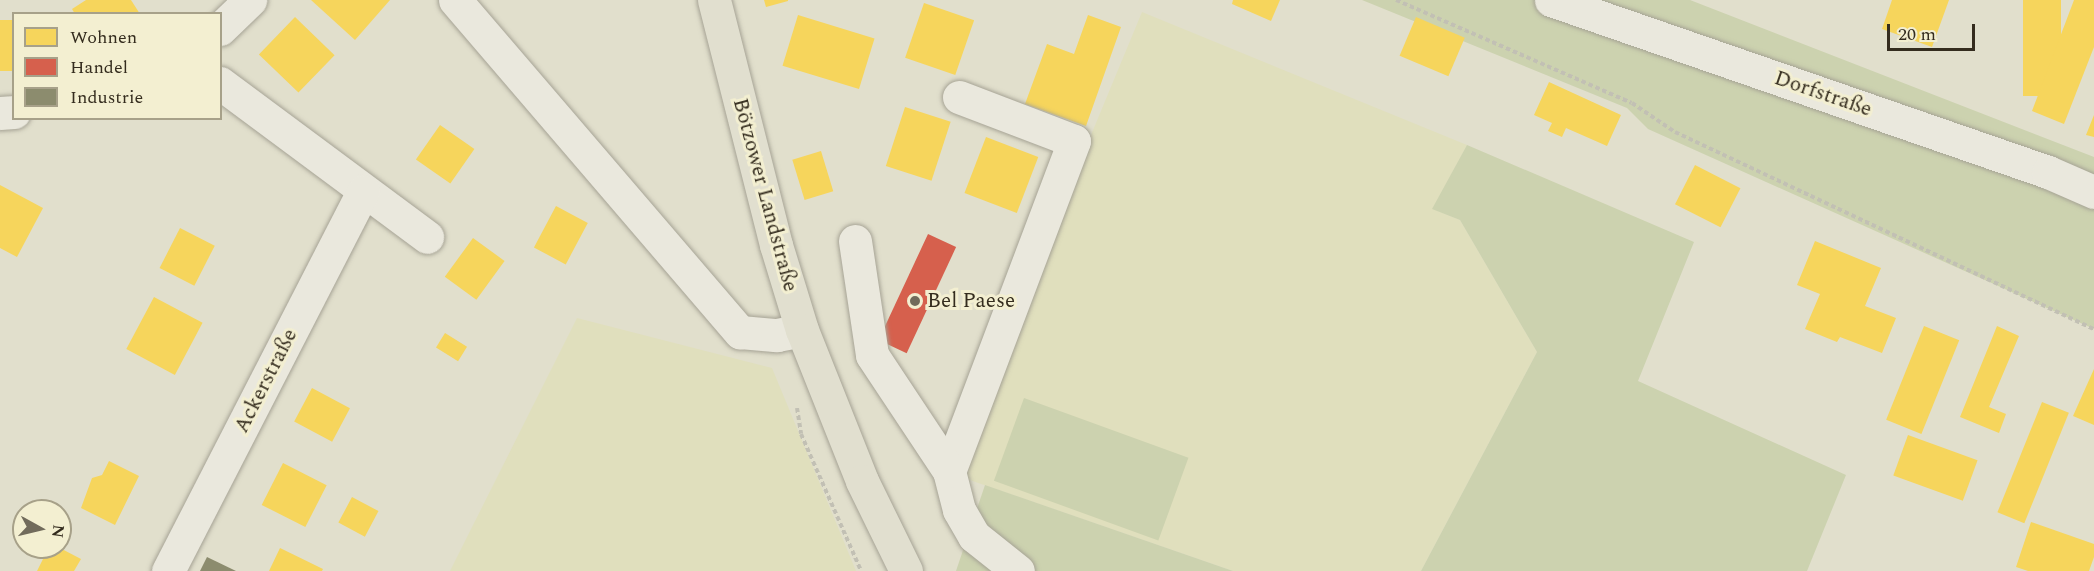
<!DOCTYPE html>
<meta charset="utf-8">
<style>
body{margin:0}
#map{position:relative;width:2094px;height:571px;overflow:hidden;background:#e1dfcc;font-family:Spectral,serif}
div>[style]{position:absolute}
.farmland>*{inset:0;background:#e0dfbd}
.green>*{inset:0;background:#ccd2af;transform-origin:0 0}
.homes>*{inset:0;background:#f6d55c;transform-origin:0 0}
.shops>*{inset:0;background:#d6604d;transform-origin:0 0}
.industry>*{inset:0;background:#8c8c6e}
.path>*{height:4px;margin-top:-2px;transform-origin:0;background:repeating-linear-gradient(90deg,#c2c0b4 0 4.5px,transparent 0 7.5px)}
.roads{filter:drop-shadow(0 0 2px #a6a395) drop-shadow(0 0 2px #a6a395)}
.minor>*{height:33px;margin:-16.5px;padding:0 16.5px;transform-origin:16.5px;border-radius:16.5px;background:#eae8dd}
.major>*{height:33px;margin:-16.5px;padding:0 16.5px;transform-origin:16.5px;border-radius:16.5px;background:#e1dfcf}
.dots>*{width:16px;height:16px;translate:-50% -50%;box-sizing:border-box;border:3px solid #f3efd1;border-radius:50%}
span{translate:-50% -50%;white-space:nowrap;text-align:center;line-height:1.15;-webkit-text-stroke:6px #f3efd1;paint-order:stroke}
.street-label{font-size:21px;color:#342c1e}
.poi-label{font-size:21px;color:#342c1e}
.left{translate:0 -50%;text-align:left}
.legend{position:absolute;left:12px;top:12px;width:210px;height:108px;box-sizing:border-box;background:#f3efd1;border:2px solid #a7a189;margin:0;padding:8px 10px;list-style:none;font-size:18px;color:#342c1e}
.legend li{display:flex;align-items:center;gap:12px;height:30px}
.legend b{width:30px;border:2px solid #a7a189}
.north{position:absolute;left:12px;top:499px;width:60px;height:60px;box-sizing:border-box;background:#f3efd1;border:2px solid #a7a189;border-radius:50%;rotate:98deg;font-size:16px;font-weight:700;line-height:24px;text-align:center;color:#342c1e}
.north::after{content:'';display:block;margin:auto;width:21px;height:27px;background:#716b5b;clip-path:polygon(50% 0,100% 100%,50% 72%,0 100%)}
.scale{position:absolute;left:1887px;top:24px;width:88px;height:27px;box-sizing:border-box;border:3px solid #342c1e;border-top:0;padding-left:8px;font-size:18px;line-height:21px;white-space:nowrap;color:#342c1e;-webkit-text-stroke:4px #f3efd1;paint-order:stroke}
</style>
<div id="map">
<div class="farmland">
<div style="clip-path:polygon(1142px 12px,1467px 145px,1433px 209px,1460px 220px,1537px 352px,1421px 571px,1233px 571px,964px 478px,1079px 164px)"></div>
<div style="clip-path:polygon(577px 318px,772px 368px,856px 571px,450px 571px)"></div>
</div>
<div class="green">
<div style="clip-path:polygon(1362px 0,1690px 0,2094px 157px,2094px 329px,1648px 129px,1627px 108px)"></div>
<div style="clip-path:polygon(1467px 145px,1694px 242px,1638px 381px,1846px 475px,1807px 571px,1421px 571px,1537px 352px,1460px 220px,1432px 209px)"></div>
<div style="left:1024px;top:398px;width:175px;height:88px;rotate:20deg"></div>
<div style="clip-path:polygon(985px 485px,1233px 571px,956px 571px)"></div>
</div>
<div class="homes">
<div style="clip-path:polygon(86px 0,131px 0,140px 14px,75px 14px,72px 9px)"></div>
<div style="clip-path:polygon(311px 0,390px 0,355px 40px)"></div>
<div style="clip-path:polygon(764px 0,788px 0,788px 1px,766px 7px)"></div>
<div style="clip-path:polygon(1233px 0,1280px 0,1271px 21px,1232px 4px)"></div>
<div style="clip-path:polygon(1892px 0,1949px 0,1932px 47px,1882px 29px)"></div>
<div style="left:2023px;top:0;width:38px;height:96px"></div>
<div style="clip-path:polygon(2074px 0,2094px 0,2094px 47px,2064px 124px,2032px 111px)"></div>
<div style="left:924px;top:3px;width:53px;height:58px;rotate:19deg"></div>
<div style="left:798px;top:15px;width:80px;height:53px;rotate:17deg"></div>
<div style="clip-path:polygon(1088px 15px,1121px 27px,1086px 126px,1025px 104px,1047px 44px,1074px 54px)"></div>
<div style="left:295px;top:17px;width:55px;height:52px;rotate:44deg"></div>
<div style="left:1416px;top:17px;width:53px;height:42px;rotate:23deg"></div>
<div style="left:14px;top:20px;width:51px;height:14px;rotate:90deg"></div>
<div style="clip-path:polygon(1549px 82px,1621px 115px,1607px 146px,1566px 128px,1562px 137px,1548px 131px,1552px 123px,1534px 115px)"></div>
<div style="left:905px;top:107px;width:48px;height:62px;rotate:18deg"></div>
<div style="clip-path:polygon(2094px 115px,2094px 137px,2086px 135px)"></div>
<div style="left:440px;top:125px;width:42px;height:42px;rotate:35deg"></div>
<div style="left:986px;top:137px;width:56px;height:60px;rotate:21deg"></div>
<div style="left:821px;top:151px;width:42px;height:30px;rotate:73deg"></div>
<div style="left:1695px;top:165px;width:51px;height:44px;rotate:27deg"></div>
<div style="clip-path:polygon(0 185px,43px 208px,17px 257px,0 248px)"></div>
<div style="left:556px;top:206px;width:36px;height:47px;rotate:28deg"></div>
<div style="left:180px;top:228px;width:39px;height:45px;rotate:27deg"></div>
<div style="left:473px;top:238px;width:39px;height:48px;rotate:36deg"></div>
<div style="clip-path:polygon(1815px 241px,1881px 268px,1865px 306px,1896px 318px,1882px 353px,1840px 337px,1837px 342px,1805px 329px,1820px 294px,1797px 285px)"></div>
<div style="left:154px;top:297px;width:55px;height:59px;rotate:28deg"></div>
<div style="left:1924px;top:326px;width:38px;height:101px;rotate:22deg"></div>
<div style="clip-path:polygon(1997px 326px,2019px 336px,1989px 407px,2006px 414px,1999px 433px,1960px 417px)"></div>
<div style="left:445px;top:333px;width:26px;height:17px;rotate:32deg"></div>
<div style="clip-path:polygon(2094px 369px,2094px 425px,2073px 416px)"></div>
<div style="left:312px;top:388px;width:43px;height:38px;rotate:28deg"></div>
<div style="left:2042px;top:402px;width:29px;height:119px;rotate:22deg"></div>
<div style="left:1908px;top:435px;width:74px;height:43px;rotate:20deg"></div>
<div style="clip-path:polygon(109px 461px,139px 476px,115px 525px,81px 508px,92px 478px,102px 475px)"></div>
<div style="left:283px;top:463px;width:49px;height:47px;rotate:27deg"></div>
<div style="left:352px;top:497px;width:30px;height:29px;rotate:28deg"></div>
<div style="clip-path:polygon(2031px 522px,2094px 544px,2094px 557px,2089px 571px,2028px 571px,2016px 567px)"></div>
<div style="clip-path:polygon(49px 547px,58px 547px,81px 559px,74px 571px,37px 571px)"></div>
<div style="clip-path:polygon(280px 548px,323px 569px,322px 571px,269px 571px)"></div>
</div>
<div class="shops">
<div style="left:928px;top:234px;width:31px;height:117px;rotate:25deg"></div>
</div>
<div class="industry">
<div style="clip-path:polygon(207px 557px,236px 571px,200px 571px)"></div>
</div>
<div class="path">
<div style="left:1396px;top:0;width:257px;rotate:23.6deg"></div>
<div style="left:1632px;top:103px;width:52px;rotate:34deg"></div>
<div style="left:1675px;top:132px;width:463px;rotate:25.2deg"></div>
<div style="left:797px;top:408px;width:26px;rotate:81deg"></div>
<div style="left:801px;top:434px;width:150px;rotate:66.3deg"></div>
</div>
<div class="roads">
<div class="minor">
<div style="left:455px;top:0;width:438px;rotate:49.4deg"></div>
<div style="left:740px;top:332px;width:37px;rotate:5deg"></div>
<div style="left:777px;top:335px;width:25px;rotate:-11deg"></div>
<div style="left:1551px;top:0;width:526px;rotate:19.09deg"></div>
<div style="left:2048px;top:172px;width:50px;rotate:23.5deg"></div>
<div style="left:220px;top:29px;width:42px;rotate:-44deg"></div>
<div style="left:220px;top:83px;width:258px;rotate:36.6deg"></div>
<div style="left:959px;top:97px;width:123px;rotate:20.9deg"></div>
<div style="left:1074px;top:141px;width:353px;rotate:110.7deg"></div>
<div style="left:949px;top:471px;width:40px;rotate:75.6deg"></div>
<div style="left:959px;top:510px;width:30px;rotate:60deg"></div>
<div style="left:974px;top:536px;width:56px;rotate:38.5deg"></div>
<div style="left:0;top:113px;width:14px;rotate:-4deg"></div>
<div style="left:855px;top:241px;width:115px;rotate:81.5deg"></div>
<div style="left:872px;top:355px;width:139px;rotate:56.4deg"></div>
<div style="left:168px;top:571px;width:427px;rotate:-62.8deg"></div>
</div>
<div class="major">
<div style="left:714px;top:0;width:253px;rotate:75.8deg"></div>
<div style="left:776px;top:245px;width:89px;rotate:73deg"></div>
<div style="left:802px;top:330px;width:162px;rotate:68.3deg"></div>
<div style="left:862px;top:481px;width:100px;rotate:63.9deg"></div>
</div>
</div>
<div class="dots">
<div style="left:915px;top:301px;background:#716b5b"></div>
</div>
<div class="street-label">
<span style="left:1823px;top:94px;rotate:19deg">Dorfstraße</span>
<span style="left:765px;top:195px;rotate:75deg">Bötzower Landstraße</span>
<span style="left:266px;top:381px;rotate:-63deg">Ackerstraße</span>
</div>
<div class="poi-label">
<span class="left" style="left:927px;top:301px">Bel Paese</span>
</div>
<ul class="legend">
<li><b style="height:16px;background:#f6d55c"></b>Wohnen</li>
<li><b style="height:16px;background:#d6604d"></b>Handel</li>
<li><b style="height:16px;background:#8c8c6e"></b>Industrie</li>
</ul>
<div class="north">N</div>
<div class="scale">20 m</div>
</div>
